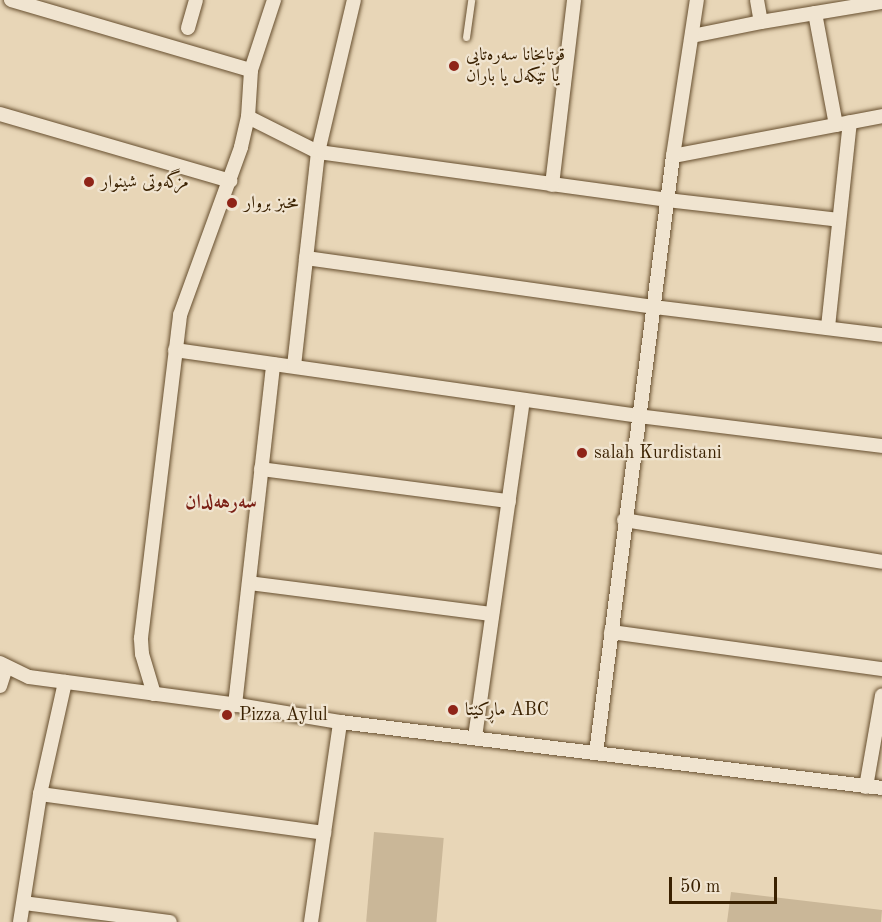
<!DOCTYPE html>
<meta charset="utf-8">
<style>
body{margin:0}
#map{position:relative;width:882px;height:922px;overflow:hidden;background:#e8d6b7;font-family:"Old Standard TT",Amiri,serif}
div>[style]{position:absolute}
.green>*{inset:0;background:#cab798;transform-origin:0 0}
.roads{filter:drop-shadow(0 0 2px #664e2e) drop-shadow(0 0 2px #664e2e)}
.lane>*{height:7px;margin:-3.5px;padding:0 3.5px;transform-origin:3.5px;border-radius:3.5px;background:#f0e4d0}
.street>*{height:14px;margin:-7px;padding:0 7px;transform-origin:7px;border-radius:7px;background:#f0e4d0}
.dots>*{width:16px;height:16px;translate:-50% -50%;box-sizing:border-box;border:3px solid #f0e4d0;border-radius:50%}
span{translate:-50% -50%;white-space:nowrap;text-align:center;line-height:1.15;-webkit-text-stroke:4.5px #f0e4d0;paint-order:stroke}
.poi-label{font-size:18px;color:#3a2101}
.left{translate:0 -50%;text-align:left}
.neighbourhood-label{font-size:20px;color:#7a1f14;font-weight:700}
.scale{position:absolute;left:669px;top:877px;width:108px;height:27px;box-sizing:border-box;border:3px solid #3a2101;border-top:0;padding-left:8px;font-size:18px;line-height:21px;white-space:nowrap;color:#3a2101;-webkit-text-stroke:4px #f0e4d0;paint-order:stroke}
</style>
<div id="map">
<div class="green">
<div style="left:374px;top:832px;width:70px;height:90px;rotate:5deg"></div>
<div style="clip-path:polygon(731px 892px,882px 910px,881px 922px,727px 922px)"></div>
</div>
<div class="roads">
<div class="lane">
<div style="left:466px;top:37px;width:37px;rotate:-82deg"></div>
</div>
<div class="street">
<div style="left:11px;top:0;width:250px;rotate:16.3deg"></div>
<div style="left:757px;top:0;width:22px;rotate:80deg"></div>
<div style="left:815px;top:13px;width:114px;rotate:79.4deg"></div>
<div style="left:188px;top:28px;width:29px;rotate:-74deg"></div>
<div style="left:692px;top:36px;width:70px;rotate:-11.5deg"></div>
<div style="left:761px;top:22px;width:123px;rotate:-9.4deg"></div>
<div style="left:0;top:114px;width:240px;rotate:16.2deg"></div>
<div style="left:248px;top:117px;width:78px;rotate:26.6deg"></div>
<div style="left:318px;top:152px;width:352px;rotate:7.8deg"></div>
<div style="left:667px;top:200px;width:173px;rotate:6.6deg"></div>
<div style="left:673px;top:156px;width:213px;rotate:-10.8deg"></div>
<div style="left:552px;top:185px;width:186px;rotate:-83.2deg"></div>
<div style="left:306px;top:258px;width:351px;rotate:8deg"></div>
<div style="left:654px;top:307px;width:230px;rotate:7deg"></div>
<div style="left:828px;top:327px;width:206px;rotate:-83.9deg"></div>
<div style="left:175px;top:350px;width:468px;rotate:8.1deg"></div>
<div style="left:638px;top:416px;width:246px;rotate:7deg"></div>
<div style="left:294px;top:366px;width:215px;rotate:-83.6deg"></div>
<div style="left:318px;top:152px;width:156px;rotate:-76.7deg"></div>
<div style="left:261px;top:469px;width:250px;rotate:7.4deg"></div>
<div style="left:624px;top:520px;width:261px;rotate:9.2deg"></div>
<div style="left:249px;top:583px;width:245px;rotate:7.3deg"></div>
<div style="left:611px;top:632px;width:274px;rotate:7.8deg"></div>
<div style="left:0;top:663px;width:32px;rotate:26deg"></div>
<div style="left:29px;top:677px;width:211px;rotate:7.6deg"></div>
<div style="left:238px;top:705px;width:103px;rotate:9.5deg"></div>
<div style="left:340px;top:722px;width:546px;rotate:6.94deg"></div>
<div style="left:0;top:686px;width:19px;rotate:-72deg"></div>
<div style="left:154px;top:694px;width:42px;rotate:-106.7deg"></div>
<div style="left:142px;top:654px;width:16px;rotate:-94deg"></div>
<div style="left:141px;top:638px;width:325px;rotate:-83.1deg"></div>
<div style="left:180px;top:315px;width:179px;rotate:-70deg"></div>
<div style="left:241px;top:147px;width:31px;rotate:-77deg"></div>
<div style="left:248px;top:117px;width:47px;rotate:-86.3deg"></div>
<div style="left:251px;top:70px;width:74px;rotate:-71.8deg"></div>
<div style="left:235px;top:705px;width:343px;rotate:-83.6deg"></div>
<div style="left:475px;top:737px;width:340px;rotate:-81.9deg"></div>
<div style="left:596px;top:753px;width:602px;rotate:-82.65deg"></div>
<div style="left:673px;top:156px;width:158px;rotate:-81.3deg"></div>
<div style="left:866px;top:787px;width:93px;rotate:-80.1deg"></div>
<div style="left:40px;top:794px;width:287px;rotate:7.8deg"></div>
<div style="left:24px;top:903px;width:147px;rotate:7.4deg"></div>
<div style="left:20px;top:922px;width:130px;rotate:-81.1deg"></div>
<div style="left:40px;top:794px;width:115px;rotate:-77.4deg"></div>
<div style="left:311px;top:922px;width:202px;rotate:-81.7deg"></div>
</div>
</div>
<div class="dots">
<div style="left:454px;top:66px;background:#8f2418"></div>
<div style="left:89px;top:182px;background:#8f2418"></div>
<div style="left:232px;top:203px;background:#8f2418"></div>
<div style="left:582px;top:453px;background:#8f2418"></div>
<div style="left:453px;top:710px;background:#8f2418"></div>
<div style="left:227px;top:715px;background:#8f2418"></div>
</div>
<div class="poi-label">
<span class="left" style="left:466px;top:66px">قوتابخانا سەرەتایی<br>یا تێکەل یا باران</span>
<span class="left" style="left:101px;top:182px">مزگەوتی شينوار</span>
<span class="left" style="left:244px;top:203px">مخبز بروار</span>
<span class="left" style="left:594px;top:453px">salah Kurdistani</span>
<span class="left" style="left:465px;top:710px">ماڕکێتا ABC</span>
<span class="left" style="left:239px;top:715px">Pizza Aylul</span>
</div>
<div class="neighbourhood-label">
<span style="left:221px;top:503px">سەرهەلدان</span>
</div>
<div class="scale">50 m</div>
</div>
